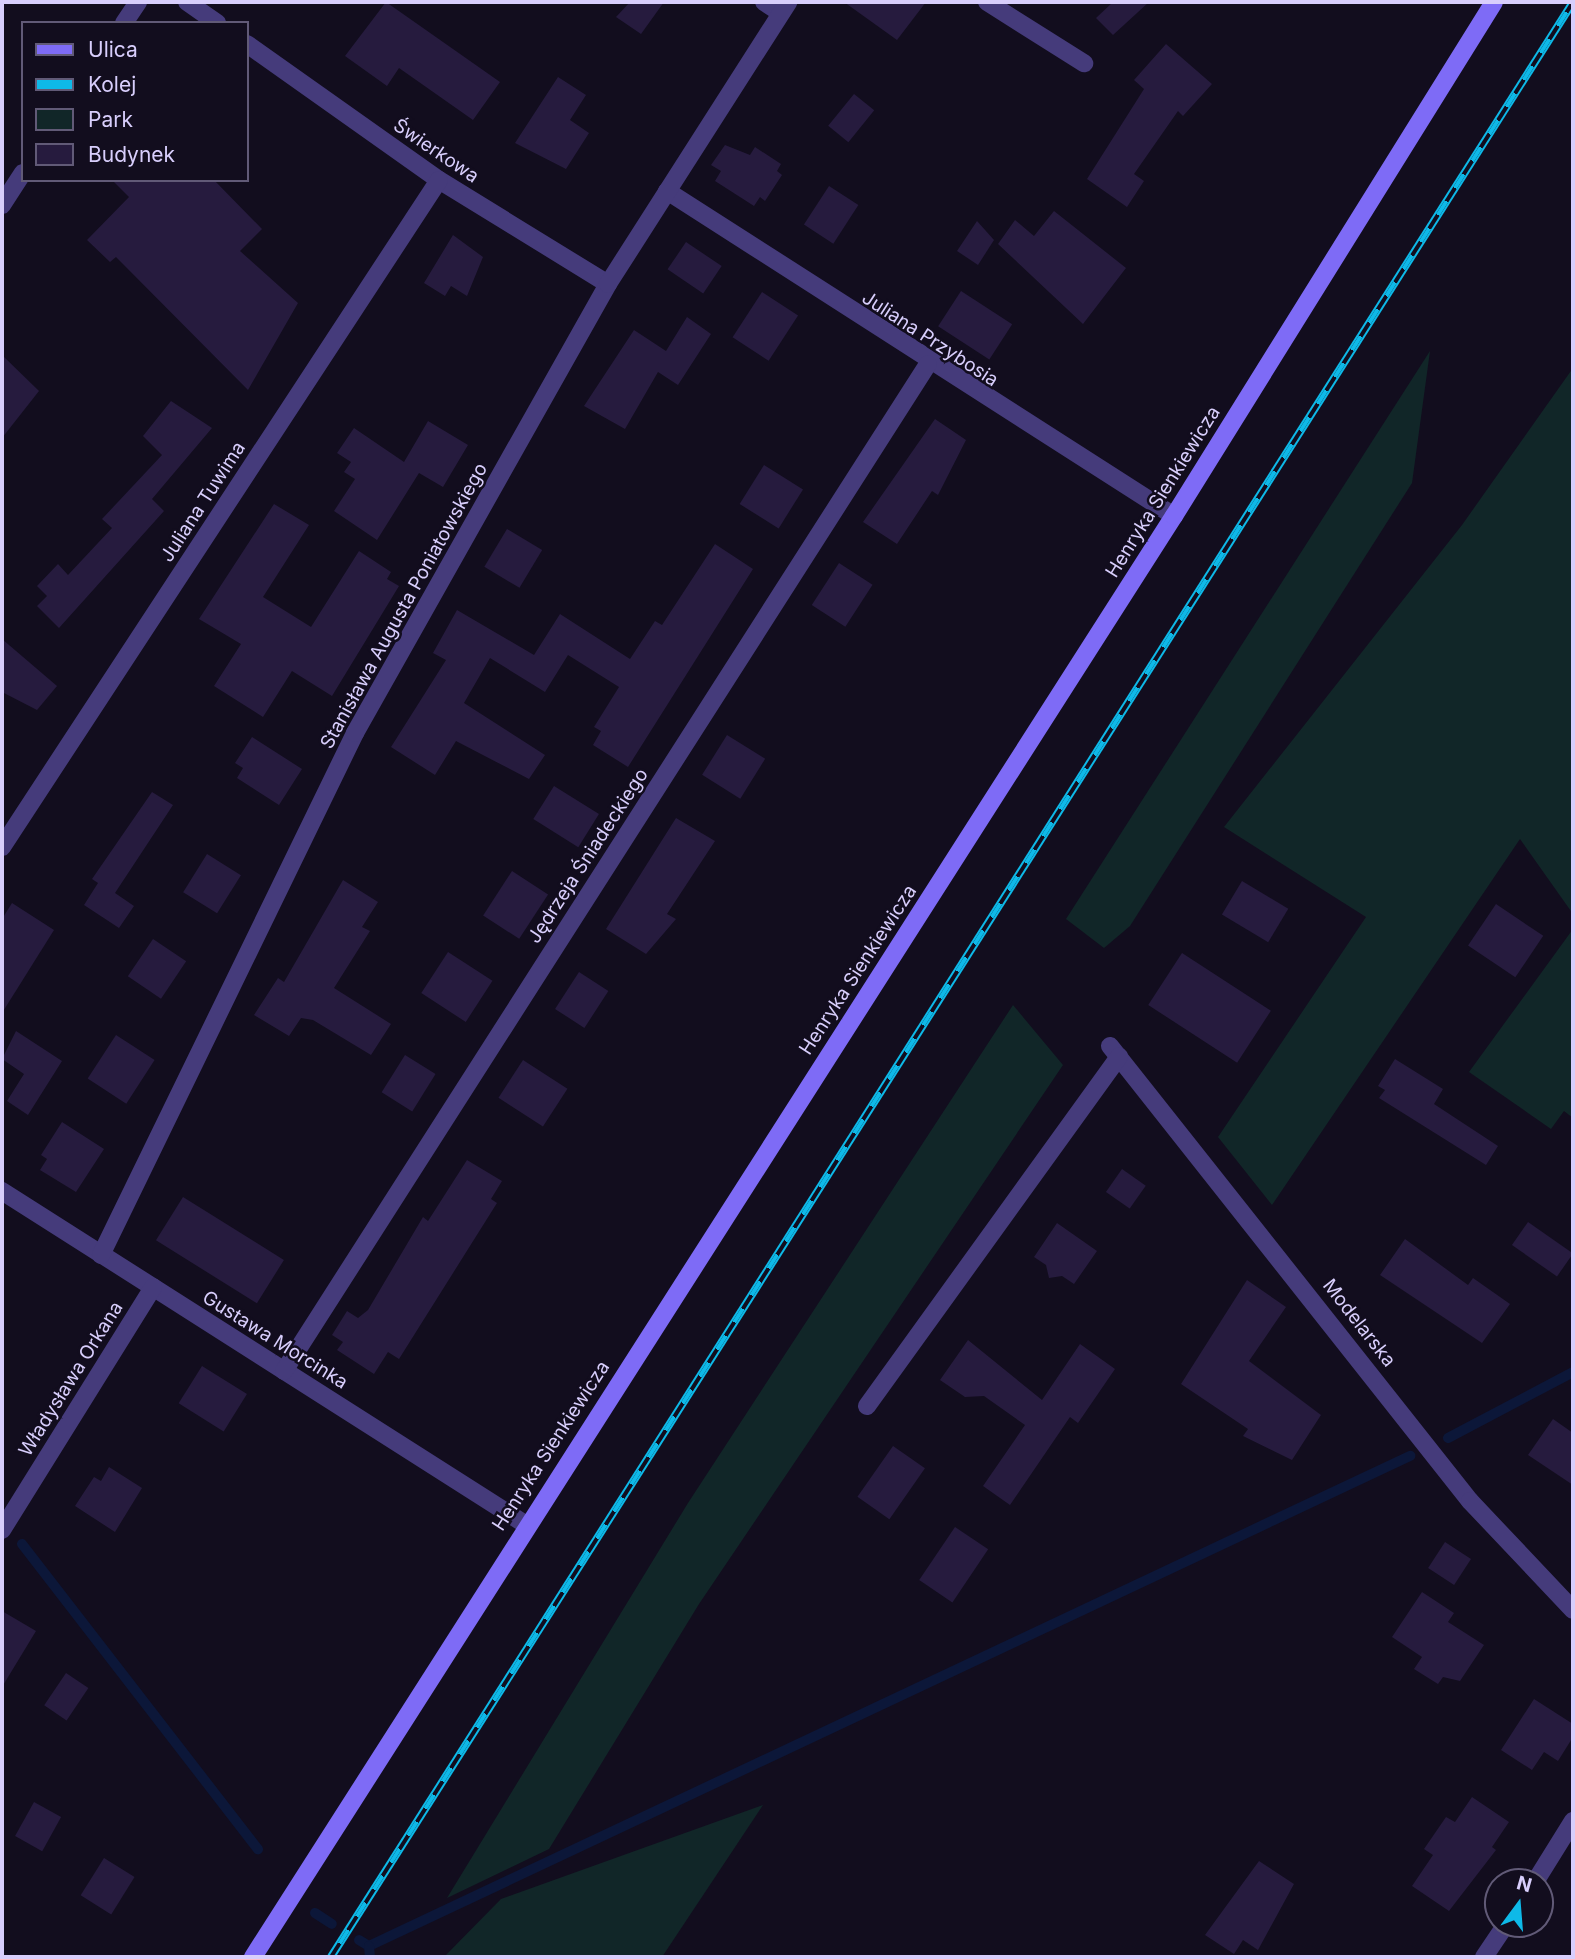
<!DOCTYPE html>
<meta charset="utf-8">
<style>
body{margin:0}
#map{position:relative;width:1575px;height:1959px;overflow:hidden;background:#120d1e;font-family:Inter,sans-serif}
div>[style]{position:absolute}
.green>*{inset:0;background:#112628}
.stream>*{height:10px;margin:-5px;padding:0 5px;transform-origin:5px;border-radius:5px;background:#0c1739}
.building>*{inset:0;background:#261b3e;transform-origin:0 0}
.minor>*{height:18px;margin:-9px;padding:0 9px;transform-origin:9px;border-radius:9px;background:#453b7b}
.secondary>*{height:18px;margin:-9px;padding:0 9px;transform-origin:9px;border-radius:9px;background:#7e6bf6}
.rail>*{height:8px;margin-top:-4px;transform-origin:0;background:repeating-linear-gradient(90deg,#120d1e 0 16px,#0eb9e8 0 32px);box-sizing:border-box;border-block:2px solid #0eb9e8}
span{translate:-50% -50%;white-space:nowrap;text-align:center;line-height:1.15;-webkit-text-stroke:5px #120d1e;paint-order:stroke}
.street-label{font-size:19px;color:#d8cefc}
.frame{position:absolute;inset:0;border:4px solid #d8cefc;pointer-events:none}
.legend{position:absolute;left:21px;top:21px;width:228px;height:161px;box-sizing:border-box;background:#120d1e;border:2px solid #615a77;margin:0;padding:9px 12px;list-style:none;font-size:21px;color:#d8cefc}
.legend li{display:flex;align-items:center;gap:14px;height:35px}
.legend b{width:35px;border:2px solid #615a77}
.north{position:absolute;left:1484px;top:1868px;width:70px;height:70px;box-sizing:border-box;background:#120d1e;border:2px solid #615a77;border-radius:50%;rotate:16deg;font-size:19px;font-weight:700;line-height:28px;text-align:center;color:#d8cefc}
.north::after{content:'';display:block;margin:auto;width:24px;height:32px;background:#0eb9e8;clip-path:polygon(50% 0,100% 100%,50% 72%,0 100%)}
</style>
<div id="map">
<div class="green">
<div style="clip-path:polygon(1430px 351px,1412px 483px,1130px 926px,1104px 948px,1066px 919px)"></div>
<div style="clip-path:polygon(1573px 368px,1573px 914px,1520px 839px,1272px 1205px,1218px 1137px,1366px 917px,1224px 827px,1462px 525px)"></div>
<div style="clip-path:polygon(1573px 929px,1573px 1118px,1564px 1111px,1551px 1129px,1469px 1072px)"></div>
<div style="clip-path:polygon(1013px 1005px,1063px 1065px,699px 1604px,549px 1849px,447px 1898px,688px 1503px)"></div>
<div style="clip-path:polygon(763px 1805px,662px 1957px,444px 1957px,501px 1899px)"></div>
</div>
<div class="stream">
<div style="left:1448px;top:1438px;width:141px;rotate:-27.8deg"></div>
<div style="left:22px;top:1544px;width:386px;rotate:52.3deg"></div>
<div style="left:315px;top:1913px;width:20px;rotate:33deg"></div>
<div style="left:359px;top:1940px;width:12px;rotate:31deg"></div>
<div style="left:369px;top:1946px;width:1151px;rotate:-25.21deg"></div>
<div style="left:369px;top:1946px;width:11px;rotate:85deg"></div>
</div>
<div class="building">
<div style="clip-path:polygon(386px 2px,500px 82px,473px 120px,399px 68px,387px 86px,345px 56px)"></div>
<div style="clip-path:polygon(630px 2px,664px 2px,641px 34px,616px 17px)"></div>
<div style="clip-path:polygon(844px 2px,926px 2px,897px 40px)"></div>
<div style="clip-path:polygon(1113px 2px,1149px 2px,1113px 35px,1096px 18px)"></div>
<div style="clip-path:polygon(1166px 44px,1212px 84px,1183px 116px,1178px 111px,1134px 174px,1144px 181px,1127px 207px,1087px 179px,1144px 89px,1134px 80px)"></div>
<div style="clip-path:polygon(558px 77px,586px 95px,570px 120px,589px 133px,566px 169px,515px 143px)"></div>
<div style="left:854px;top:94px;width:26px;height:41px;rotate:39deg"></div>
<div style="clip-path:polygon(725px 145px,750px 155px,755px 147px,781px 164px,777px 171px,782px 175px,765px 201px,760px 197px,754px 206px,715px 181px,721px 171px,711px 165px)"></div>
<div style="clip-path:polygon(112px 180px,214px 180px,262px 229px,240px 251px,298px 303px,248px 390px,116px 257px,110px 262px,87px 240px,129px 197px)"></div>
<div style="left:829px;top:186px;width:35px;height:46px;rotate:33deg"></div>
<div style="clip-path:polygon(1054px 211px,1126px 268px,1083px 324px,998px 244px,1015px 220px,1034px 236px)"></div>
<div style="clip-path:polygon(977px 221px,994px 240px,978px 265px,957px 251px)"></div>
<div style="clip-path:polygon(453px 235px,483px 257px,467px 296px,451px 286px,445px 296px,424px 283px)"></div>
<div style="left:686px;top:242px;width:43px;height:33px;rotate:34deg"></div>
<div style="left:961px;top:291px;width:61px;height:42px;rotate:33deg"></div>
<div style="left:762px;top:292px;width:43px;height:54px;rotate:33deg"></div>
<div style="clip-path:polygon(687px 317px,711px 334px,678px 385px,658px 372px,625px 429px,584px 406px,634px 330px,666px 351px)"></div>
<div style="clip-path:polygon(2px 355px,39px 391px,2px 438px)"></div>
<div style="clip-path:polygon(171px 401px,212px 428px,152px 499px,164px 511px,59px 628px,37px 606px,47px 596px,37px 586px,58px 564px,68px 575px,112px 528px,102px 519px,162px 455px,143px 436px)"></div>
<div style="clip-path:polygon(935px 419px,966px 440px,938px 495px,932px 491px,897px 544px,863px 522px)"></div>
<div style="clip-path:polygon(428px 421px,468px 445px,443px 487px,419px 473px,377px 540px,334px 511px,355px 479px,344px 472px,351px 462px,337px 453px,354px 428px,404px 462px)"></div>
<div style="left:764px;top:465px;width:46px;height:46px;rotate:32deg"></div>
<div style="clip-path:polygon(274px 504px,309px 525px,263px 597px,311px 627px,359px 551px,391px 572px,387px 579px,399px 586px,332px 696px,292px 671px,263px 717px,214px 686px,241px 644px,199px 619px)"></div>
<div style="left:507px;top:529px;width:41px;height:44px;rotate:31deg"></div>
<div style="clip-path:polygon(715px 544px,753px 569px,628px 767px,593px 745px,601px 731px,594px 727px,619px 687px,568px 655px,545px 692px,490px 658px,464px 703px,545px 755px,529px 779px,456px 741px,435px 775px,391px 747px,446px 660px,433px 653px,457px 610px,534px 655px,560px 614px,630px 659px,655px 621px,662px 625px)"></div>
<div style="left:839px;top:563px;width:40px;height:50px;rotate:33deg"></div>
<div style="clip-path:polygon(2px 639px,57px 686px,37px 710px,2px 692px)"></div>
<div style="left:727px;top:735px;width:45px;height:47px;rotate:32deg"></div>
<div style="clip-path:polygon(252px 737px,302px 769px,279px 805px,237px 778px,243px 768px,235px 763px)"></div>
<div style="left:554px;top:786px;width:53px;height:39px;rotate:32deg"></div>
<div style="clip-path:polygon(152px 792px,173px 805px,115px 893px,134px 906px,119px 928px,84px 905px,98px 883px,92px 879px)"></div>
<div style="clip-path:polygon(676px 818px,715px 841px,667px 914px,676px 919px,646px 954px,606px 929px)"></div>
<div style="left:207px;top:854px;width:40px;height:45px;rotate:32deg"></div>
<div style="left:512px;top:871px;width:43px;height:53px;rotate:33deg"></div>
<div style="clip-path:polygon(343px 880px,378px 902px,362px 927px,370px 931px,334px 988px,391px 1024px,371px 1055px,313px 1020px,301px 1018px,289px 1036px,254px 1015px,278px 978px,284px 982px)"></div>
<div style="left:1242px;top:881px;width:54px;height:39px;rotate:31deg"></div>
<div style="clip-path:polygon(12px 903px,54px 930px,2px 1013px,2px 919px)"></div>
<div style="left:1496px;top:904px;width:57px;height:50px;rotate:34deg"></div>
<div style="left:153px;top:939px;width:40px;height:45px;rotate:34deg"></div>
<div style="left:448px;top:952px;width:53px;height:49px;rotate:33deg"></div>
<div style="left:1182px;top:953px;width:106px;height:62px;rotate:33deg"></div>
<div style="left:579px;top:972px;width:35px;height:44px;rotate:33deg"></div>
<div style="clip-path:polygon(16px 1031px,62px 1061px,28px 1115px,7px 1101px,24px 1074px,2px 1059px)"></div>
<div style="left:116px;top:1035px;width:46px;height:52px;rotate:33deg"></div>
<div style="left:405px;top:1055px;width:36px;height:44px;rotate:32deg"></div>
<div style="clip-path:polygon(1395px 1059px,1443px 1089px,1434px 1104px,1498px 1146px,1486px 1165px,1379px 1098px,1385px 1090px,1378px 1086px)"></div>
<div style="left:523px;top:1060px;width:53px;height:45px;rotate:33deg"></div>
<div style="clip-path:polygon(62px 1122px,104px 1149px,76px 1192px,40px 1170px,47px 1159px,41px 1155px)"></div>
<div style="clip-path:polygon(467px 1160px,502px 1181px,491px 1199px,497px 1203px,399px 1359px,388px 1352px,374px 1374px,337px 1350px,343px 1342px,332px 1335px,347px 1311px,358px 1318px,368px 1310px,423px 1217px,428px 1221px)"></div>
<div style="left:1122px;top:1169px;width:29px;height:28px;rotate:35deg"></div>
<div style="left:183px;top:1197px;width:119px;height:51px;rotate:32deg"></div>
<div style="left:1528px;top:1222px;width:55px;height:28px;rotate:35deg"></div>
<div style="clip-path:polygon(1057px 1223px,1097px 1251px,1074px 1284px,1062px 1276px,1049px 1278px,1046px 1265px,1034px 1257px)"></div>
<div style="clip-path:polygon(1405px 1239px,1468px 1285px,1473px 1278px,1510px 1304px,1482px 1343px,1380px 1275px)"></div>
<div style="clip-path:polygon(1247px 1280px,1286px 1307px,1249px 1361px,1321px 1415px,1292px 1460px,1243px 1436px,1248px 1429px,1181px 1384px)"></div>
<div style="clip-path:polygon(968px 1340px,1042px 1400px,1080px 1344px,1115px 1369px,1078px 1423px,1070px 1417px,1010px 1505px,983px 1486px,1025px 1425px,984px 1396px,965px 1397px,940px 1380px)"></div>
<div style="left:202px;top:1366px;width:53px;height:44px;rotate:32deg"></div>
<div style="clip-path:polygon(1553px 1419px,1573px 1433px,1573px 1485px,1528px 1455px)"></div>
<div style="left:893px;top:1446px;width:39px;height:62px;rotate:35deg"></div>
<div style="clip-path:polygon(109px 1467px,142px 1488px,115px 1532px,75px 1506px,94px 1477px,101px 1481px)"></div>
<div style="left:955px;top:1527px;width:40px;height:64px;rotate:34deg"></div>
<div style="left:1445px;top:1542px;width:31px;height:31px;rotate:33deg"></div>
<div style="clip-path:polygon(1422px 1592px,1454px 1613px,1448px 1622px,1484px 1645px,1460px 1681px,1443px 1677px,1438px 1684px,1414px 1669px,1422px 1657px,1392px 1637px)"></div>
<div style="clip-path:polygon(2px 1611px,36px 1631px,2px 1687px)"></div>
<div style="left:66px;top:1673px;width:27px;height:39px;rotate:34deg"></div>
<div style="clip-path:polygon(1534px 1699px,1573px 1724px,1573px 1737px,1558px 1761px,1544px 1752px,1532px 1770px,1501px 1750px)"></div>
<div style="clip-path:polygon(1472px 1797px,1509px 1822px,1492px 1847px,1496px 1850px,1449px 1911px,1412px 1886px,1433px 1855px,1424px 1849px,1446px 1817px,1455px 1822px)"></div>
<div style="left:34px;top:1802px;width:31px;height:39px;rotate:29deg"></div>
<div style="left:104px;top:1858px;width:36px;height:44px;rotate:32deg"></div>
<div style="clip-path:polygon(1259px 1861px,1294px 1884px,1258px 1950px,1243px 1940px,1234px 1954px,1205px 1935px)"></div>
</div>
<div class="minor">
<div style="left:187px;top:2px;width:37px;rotate:35deg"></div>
<div style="left:764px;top:2px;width:20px;rotate:33deg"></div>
<div style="left:987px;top:2px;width:115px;rotate:32.2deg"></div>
<div style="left:124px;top:23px;width:25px;rotate:-56deg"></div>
<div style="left:247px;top:44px;width:235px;rotate:35.3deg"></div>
<div style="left:439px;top:180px;width:198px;rotate:31.6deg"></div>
<div style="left:667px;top:191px;width:602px;rotate:32.66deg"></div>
<div style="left:2px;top:205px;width:38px;rotate:-57deg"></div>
<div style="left:2px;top:847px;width:797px;rotate:-56.77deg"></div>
<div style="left:1110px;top:1046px;width:580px;rotate:51.65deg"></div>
<div style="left:1470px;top:1501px;width:150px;rotate:46.6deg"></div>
<div style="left:2px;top:1191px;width:620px;rotate:32.49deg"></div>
<div style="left:101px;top:1255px;width:581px;rotate:-64.05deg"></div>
<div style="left:355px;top:733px;width:515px;rotate:-60.6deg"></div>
<div style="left:608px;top:284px;width:335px;rotate:-57.4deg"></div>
<div style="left:284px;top:1371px;width:1195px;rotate:-57.4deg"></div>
<div style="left:867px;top:1406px;width:431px;rotate:-54.2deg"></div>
<div style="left:2px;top:1530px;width:286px;rotate:-58.1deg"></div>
<div style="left:1535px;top:1882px;width:72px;rotate:-58.1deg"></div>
<div style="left:1484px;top:1957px;width:40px;rotate:-56deg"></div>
</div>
<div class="secondary">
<div style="left:253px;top:1957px;width:1710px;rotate:-57.42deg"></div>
<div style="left:1174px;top:516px;width:605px;rotate:-58.09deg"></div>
</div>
<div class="rail">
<div style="left:331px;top:1957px;width:2316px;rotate:-57.57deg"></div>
</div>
<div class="street-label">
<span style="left:436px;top:151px;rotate:34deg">Świerkowa</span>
<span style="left:930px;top:339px;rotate:33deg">Juliana Przybosia</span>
<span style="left:1163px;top:492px;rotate:-58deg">Henryka Sienkiewicza</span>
<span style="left:203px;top:502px;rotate:-57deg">Juliana Tuwima</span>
<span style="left:404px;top:606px;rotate:-61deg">Stanisława Augusta Poniatowskiego</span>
<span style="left:588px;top:856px;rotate:-57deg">Jędrzeja Śniadeckiego</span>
<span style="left:858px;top:970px;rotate:-57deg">Henryka Sienkiewicza</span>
<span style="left:1359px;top:1323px;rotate:52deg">Modelarska</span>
<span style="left:275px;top:1340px;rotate:32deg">Gustawa Morcinka</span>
<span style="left:71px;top:1379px;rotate:-58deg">Władysława Orkana</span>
<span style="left:551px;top:1446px;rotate:-57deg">Henryka Sienkiewicza</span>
</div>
<div class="frame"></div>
<ul class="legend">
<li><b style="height:9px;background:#7e6bf6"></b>Ulica</li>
<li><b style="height:9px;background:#0eb9e8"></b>Kolej</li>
<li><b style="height:19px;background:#112628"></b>Park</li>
<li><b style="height:19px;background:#261b3e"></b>Budynek</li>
</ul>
<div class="north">N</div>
</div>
